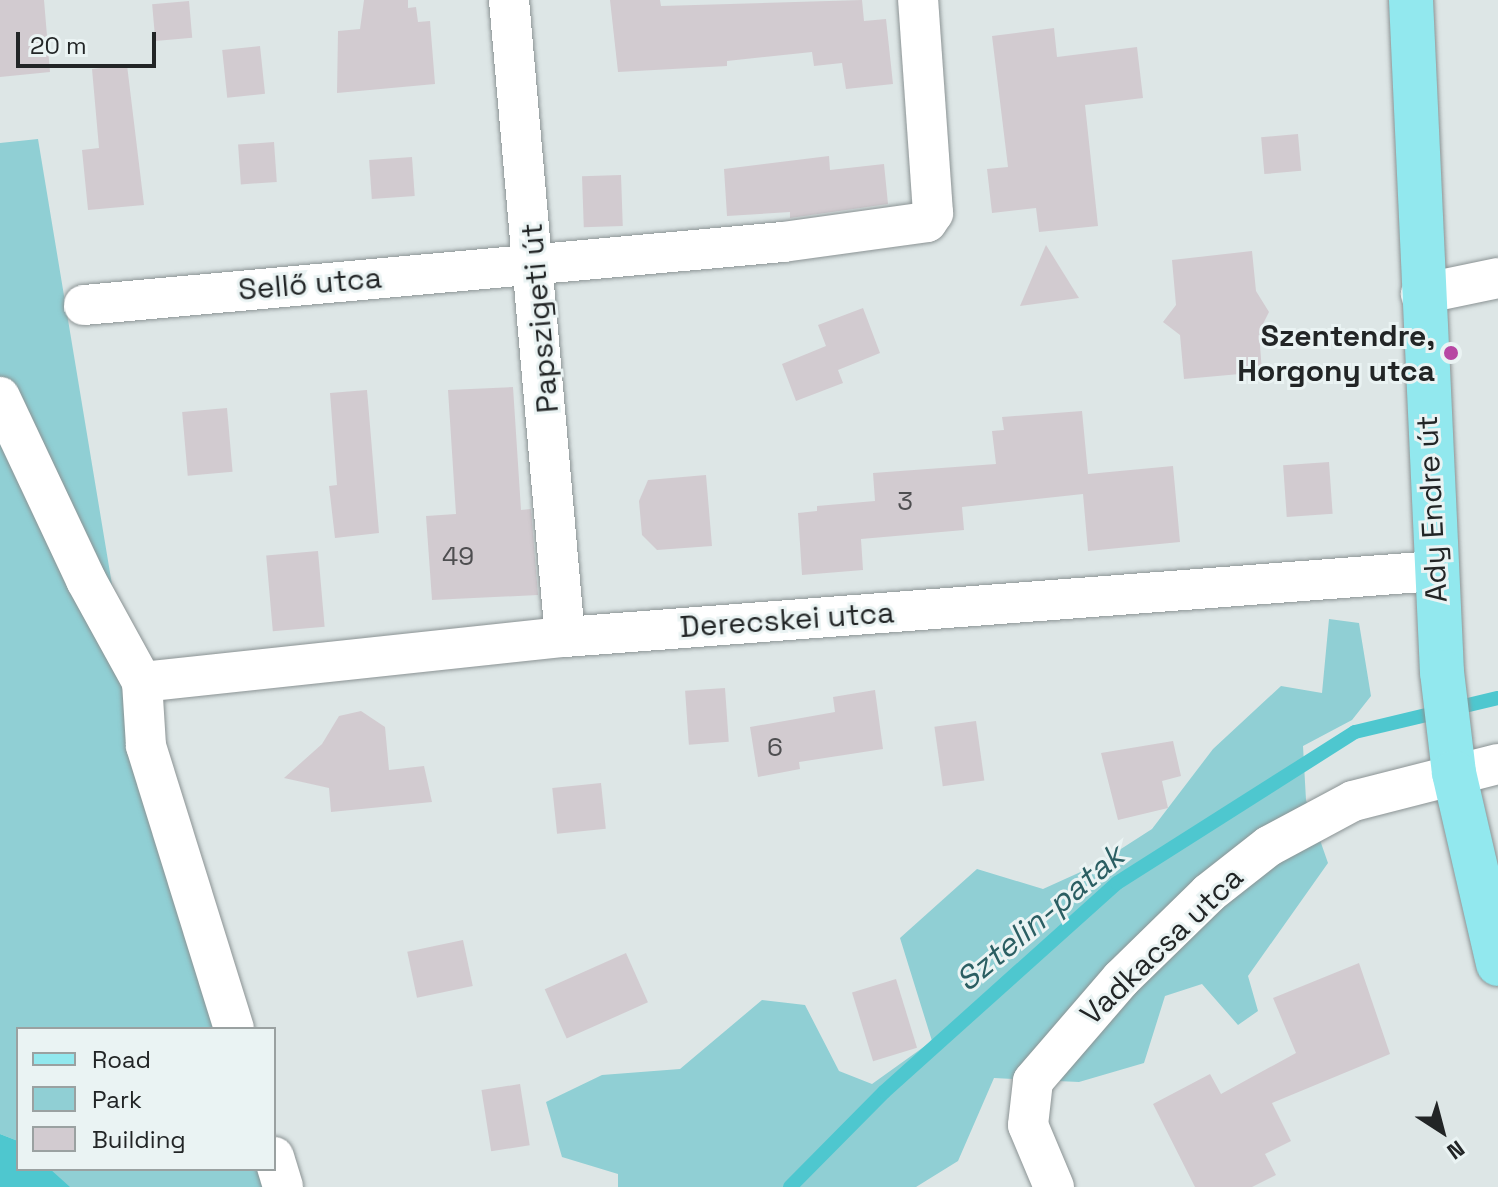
<!DOCTYPE html>
<meta charset="utf-8">
<style>
body{margin:0}
#map{position:relative;width:1498px;height:1187px;overflow:hidden;background:#dde6e6;font-family:"Space Grotesk",sans-serif}
div>[style]{position:absolute}
.green>*{inset:0;background:#90cfd4;transform-origin:0 0}
.water>*{inset:0;background:#4ec7cf}
.stream>*{height:14px;margin:-7px;padding:0 7px;transform-origin:7px;border-radius:7px;background:#4ec7cf}
.building>*{inset:0;background:#d2cbd0;transform-origin:0 0}
.roads{filter:drop-shadow(0 0 2px #8b9394) drop-shadow(0 0 2px #8b9394)}
.street>*{height:40px;margin:-20px;padding:0 20px;transform-origin:20px;border-radius:20px;background:#fff}
.primary>*{height:44px;margin:-22px;padding:0 22px;transform-origin:22px;border-radius:22px;background:#92e8ee}
.dots>*{width:22px;height:22px;translate:-50% -50%;box-sizing:border-box;border:4px solid #eaf3f3;border-radius:50%}
span{translate:-50% -50%;white-space:nowrap;text-align:center;line-height:1.15;-webkit-text-stroke:6px #eaf3f3;paint-order:stroke}
.number-label{font-size:26px;color:#4e4e50}
.number-label span{-webkit-text-stroke-width:0}
.street-label{font-size:30px;color:#222526}
.poi-label{font-size:30px;color:#222526;font-weight:700}
.right{translate:-100% -50%;text-align:right}
.water-label{font-size:32px;color:#2b5e62;font-style:italic}
.legend{position:absolute;left:16px;top:1027px;width:260px;height:144px;box-sizing:border-box;background:#eaf3f3;border:2px solid #9aa1a1;margin:0;padding:10px 14px;list-style:none;font-size:24px;color:#222526}
.legend li{display:flex;align-items:center;gap:16px;height:40px}
.legend b{width:40px;border:2px solid #9aa1a1}
.north{position:absolute;left:1402px;top:1091px;width:80px;height:80px;-webkit-text-stroke:6px #eaf3f3;paint-order:stroke;rotate:144deg;font-size:22px;font-weight:700;line-height:32px;text-align:center;color:#222526}
.north::after{content:'';display:block;margin:auto;width:28px;height:36px;background:#222526;clip-path:polygon(50% 0,100% 100%,50% 72%,0 100%)}
.scale{position:absolute;left:16px;top:32px;width:140px;height:36px;box-sizing:border-box;border:4px solid #222526;border-top:0;padding-left:10px;font-size:24px;line-height:28px;white-space:nowrap;color:#222526;-webkit-text-stroke:6px #eaf3f3;paint-order:stroke}
</style>
<div id="map">
<div class="green">
<div style="clip-path:polygon(38px 139px,124px 657px,226px 1029px,18px 1029px,18px 1141px,0 1134px,0 143px)"></div>
<div style="clip-path:polygon(1329px 619px,1359px 623px,1371px 696px,1352px 720px,1303px 746px,1306px 800px,1328px 863px,1248px 976px,1258px 1011px,1238px 1025px,1202px 984px,1165px 996px,1144px 1063px,1079px 1082px,994px 1078px,958px 1161px,916px 1187px,618px 1187px,618px 1174px,562px 1157px,546px 1102px,602px 1075px,680px 1069px,762px 1000px,805px 1005px,839px 1071px,872px 1084px,932px 1041px,900px 938px,977px 869px,1043px 889px,1096px 865px,1152px 829px,1213px 749px,1281px 686px,1322px 693px)"></div>
<div style="left:50px;top:1169px;width:214px;height:27px"></div>
</div>
<div class="water">
<div style="clip-path:polygon(0 1134px,18px 1141px,18px 1169px,50px 1169px,70px 1187px,0 1187px)"></div>
</div>
<div class="stream">
<div style="left:790px;top:1187px;width:134px;rotate:-45.3deg"></div>
<div style="left:884px;top:1092px;width:313px;rotate:-41.9deg"></div>
<div style="left:1117px;top:883px;width:282px;rotate:-32.4deg"></div>
<div style="left:1355px;top:732px;width:147px;rotate:-13.4deg"></div>
</div>
<div class="building">
<div style="clip-path:polygon(0 0,44px 0,50px 72px,0 77px)"></div>
<div style="clip-path:polygon(364px 0,408px 0,408px 8px,416px 7px,418px 22px,430px 21px,435px 84px,337px 93px,338px 31px,360px 29px)"></div>
<div style="clip-path:polygon(610px 0,660px 0,661px 6px,862px 0,864px 21px,886px 19px,893px 84px,846px 89px,842px 63px,814px 66px,812px 52px,727px 61px,727px 66px,618px 72px)"></div>
<div style="left:189px;top:1px;width:37px;height:37px;rotate:85deg"></div>
<div style="clip-path:polygon(1054px 28px,1057px 57px,1137px 47px,1143px 98px,1085px 105px,1098px 226px,1039px 232px,1036px 208px,992px 213px,987px 169px,1008px 167px,992px 36px)"></div>
<div style="left:260px;top:46px;width:48px;height:38px;rotate:84deg"></div>
<div style="clip-path:polygon(127px 65px,144px 205px,88px 210px,82px 150px,99px 148px,92px 69px)"></div>
<div style="left:1298px;top:134px;width:37px;height:37px;rotate:85deg"></div>
<div style="left:274px;top:142px;width:40px;height:36px;rotate:86deg"></div>
<div style="clip-path:polygon(829px 156px,830px 170px,884px 164px,888px 204px,790px 218px,790px 212px,727px 216px,724px 169px)"></div>
<div style="left:412px;top:157px;width:39px;height:43px;rotate:86deg"></div>
<div style="left:621px;top:175px;width:51px;height:39px;rotate:88deg"></div>
<div style="clip-path:polygon(1046px 245px,1079px 298px,1020px 306px)"></div>
<div style="clip-path:polygon(1252px 251px,1256px 291px,1269px 312px,1259px 332px,1262px 372px,1184px 379px,1180px 335px,1163px 322px,1176px 305px,1172px 260px)"></div>
<div style="clip-path:polygon(863px 308px,880px 353px,838px 370px,843px 383px,796px 401px,782px 364px,826px 346px,818px 325px)"></div>
<div style="clip-path:polygon(513px 387px,521px 510px,531px 509px,538px 595px,432px 600px,426px 516px,456px 514px,448px 390px)"></div>
<div style="clip-path:polygon(367px 390px,379px 533px,335px 538px,329px 486px,337px 485px,330px 393px)"></div>
<div style="left:227px;top:408px;width:64px;height:45px;rotate:85deg"></div>
<div style="clip-path:polygon(1082px 411px,1088px 474px,1173px 466px,1180px 542px,1088px 551px,1083px 494px,962px 507px,964px 530px,861px 539px,863px 570px,802px 575px,798px 513px,817px 511px,817px 506px,875px 501px,873px 473px,996px 464px,992px 431px,1004px 430px,1002px 417px)"></div>
<div style="left:1329px;top:462px;width:52px;height:46px;rotate:86deg"></div>
<div style="clip-path:polygon(706px 475px,712px 546px,657px 550px,642px 535px,639px 501px,648px 480px)"></div>
<div style="left:318px;top:551px;width:76px;height:52px;rotate:85deg"></div>
<div style="left:725px;top:688px;width:54px;height:40px;rotate:86deg"></div>
<div style="clip-path:polygon(875px 690px,883px 749px,799px 762px,800px 769px,758px 777px,750px 727px,835px 712px,833px 697px)"></div>
<div style="clip-path:polygon(361px 711px,385px 727px,389px 770px,424px 766px,432px 802px,331px 812px,329px 788px,284px 778px,322px 744px,339px 716px)"></div>
<div style="left:976px;top:721px;width:60px;height:42px;rotate:82deg"></div>
<div style="clip-path:polygon(1173px 741px,1181px 776px,1162px 781px,1168px 808px,1118px 820px,1101px 753px)"></div>
<div style="left:601px;top:783px;width:46px;height:49px;rotate:84deg"></div>
<div style="left:463px;top:940px;width:47px;height:57px;rotate:78deg"></div>
<div style="left:626px;top:953px;width:54px;height:89px;rotate:66deg"></div>
<div style="clip-path:polygon(1359px 963px,1390px 1054px,1272px 1103px,1291px 1141px,1265px 1154px,1276px 1175px,1252px 1187px,1195px 1187px,1153px 1104px,1210px 1074px,1221px 1094px,1296px 1053px,1273px 998px)"></div>
<div style="left:896px;top:979px;width:72px;height:46px;rotate:73deg"></div>
<div style="left:520px;top:1084px;width:62px;height:39px;rotate:81deg"></div>
</div>
<div class="roads">
<div class="street">
<div style="left:509px;top:0;width:639px;rotate:84.98deg"></div>
<div style="left:1421px;top:294px;width:79px;rotate:-11.7deg"></div>
<div style="left:84px;top:305px;width:702px;rotate:-5.15deg"></div>
<div style="left:783px;top:242px;width:145px;rotate:-7.9deg"></div>
<div style="left:927px;top:222px;width:11px;rotate:-56deg"></div>
<div style="left:933px;top:213px;width:214px;rotate:-94deg"></div>
<div style="left:0;top:397px;width:202px;rotate:64.8deg"></div>
<div style="left:86px;top:580px;width:116px;rotate:61.2deg"></div>
<div style="left:142px;top:682px;width:64px;rotate:86.4deg"></div>
<div style="left:146px;top:746px;width:296px;rotate:72.7deg"></div>
<div style="left:142px;top:682px;width:425px;rotate:-6.1deg"></div>
<div style="left:565px;top:637px;width:872px;rotate:-4.34deg"></div>
<div style="left:274px;top:1157px;width:31px;rotate:73deg"></div>
<div style="left:1054px;top:1187px;width:67px;rotate:-112.8deg"></div>
<div style="left:1028px;top:1125px;width:44px;rotate:-83.5deg"></div>
<div style="left:1033px;top:1081px;width:135px;rotate:-49.2deg"></div>
<div style="left:1121px;top:979px;width:123px;rotate:-44.3deg"></div>
<div style="left:1209px;top:893px;width:76px;rotate:-38.1deg"></div>
<div style="left:1269px;top:846px;width:95px;rotate:-28.2deg"></div>
<div style="left:1353px;top:801px;width:150px;rotate:-14.3deg"></div>
</div>
<div class="primary">
<div style="left:1411px;top:0;width:673px;rotate:87.36deg"></div>
<div style="left:1442px;top:672px;width:102px;rotate:83.2deg"></div>
<div style="left:1454px;top:773px;width:196px;rotate:77deg"></div>
</div>
</div>
<div class="dots">
<div style="left:1451px;top:353px;background:#b747a3"></div>
</div>
<div class="number-label">
<span style="left:905px;top:502px">3</span>
<span style="left:458px;top:557px">49</span>
<span style="left:775px;top:748px">6</span>
</div>
<div class="street-label">
<span style="left:310px;top:284px;rotate:-5deg">Sellő utca</span>
<span style="left:540px;top:318px;rotate:-95deg">Papszigeti út</span>
<span style="left:1432px;top:509px;rotate:-93deg">Ady Endre út</span>
<span style="left:787px;top:620px;rotate:-4deg">Derecskei utca</span>
<span style="left:1162px;top:946px;rotate:-44deg">Vadkacsa utca</span>
</div>
<div class="poi-label">
<span class="right" style="left:1435px;top:353px">Szentendre,<br>Horgony utca</span>
</div>
<div class="water-label">
<span style="left:1040px;top:918px;rotate:-40deg">Sztelin-patak</span>
</div>
<ul class="legend">
<li><b style="height:10px;background:#92e8ee"></b>Road</li>
<li><b style="height:22px;background:#90cfd4"></b>Park</li>
<li><b style="height:22px;background:#d2cbd0"></b>Building</li>
</ul>
<div class="north">N</div>
<div class="scale">20 m</div>
</div>
